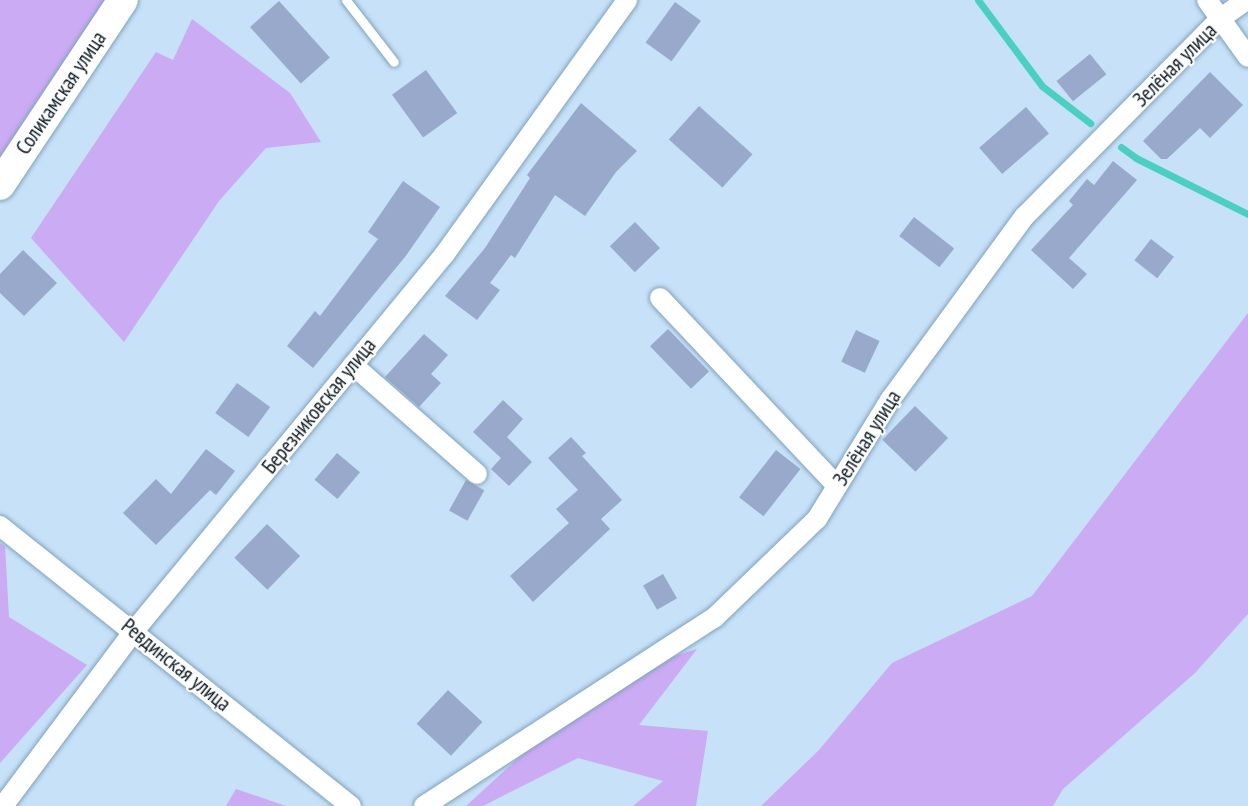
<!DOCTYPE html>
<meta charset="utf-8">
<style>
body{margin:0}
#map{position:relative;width:1248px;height:806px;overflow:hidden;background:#c6e1f8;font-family:"PT Sans Narrow",sans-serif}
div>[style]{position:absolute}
.green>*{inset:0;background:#cbabf3}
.stream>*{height:7px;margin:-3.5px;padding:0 3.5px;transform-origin:3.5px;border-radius:3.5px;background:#4bcfc0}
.building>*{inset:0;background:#98a9cc;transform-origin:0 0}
.roads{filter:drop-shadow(0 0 2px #81a1bd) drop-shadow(0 0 2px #81a1bd)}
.lane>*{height:9px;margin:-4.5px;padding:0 4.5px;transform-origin:4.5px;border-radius:4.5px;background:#fff}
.street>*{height:20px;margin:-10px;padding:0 10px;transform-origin:10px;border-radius:10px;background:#fff}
.primary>*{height:30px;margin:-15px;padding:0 15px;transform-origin:15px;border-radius:15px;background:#fff}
span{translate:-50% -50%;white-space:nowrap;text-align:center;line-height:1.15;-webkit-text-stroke:4.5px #fefefe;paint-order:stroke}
.street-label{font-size:21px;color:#0b1822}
</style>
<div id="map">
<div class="green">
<div style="clip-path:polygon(0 0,109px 0,0 161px)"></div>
<div style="clip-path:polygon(192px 19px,290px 93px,321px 142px,266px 148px,219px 201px,124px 342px,31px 238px,156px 52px,173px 60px)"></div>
<div style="clip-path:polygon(1248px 313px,1248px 614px,1195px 673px,1063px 789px,1053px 806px,761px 806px,819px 750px,892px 663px,1032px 596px)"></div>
<div style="clip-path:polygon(0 543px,5px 546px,9px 617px,87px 665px,0 763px)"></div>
<div style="clip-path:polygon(697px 649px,639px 725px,708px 731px,696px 806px,633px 806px,663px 781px,578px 758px,483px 806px,466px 806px,553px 726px,645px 665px)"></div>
<div style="clip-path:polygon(236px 789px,286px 806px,226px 806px)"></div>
</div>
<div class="stream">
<div style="left:978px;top:0;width:107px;rotate:53.3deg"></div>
<div style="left:1042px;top:86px;width:61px;rotate:37.6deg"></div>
<div style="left:1121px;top:147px;width:19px;rotate:36deg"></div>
<div style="left:1136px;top:158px;width:125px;rotate:26.6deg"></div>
</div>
<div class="building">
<div style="left:279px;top:1px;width:76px;height:39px;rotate:48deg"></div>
<div style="left:675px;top:2px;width:32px;height:50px;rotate:36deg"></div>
<div style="left:1090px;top:54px;width:26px;height:43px;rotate:51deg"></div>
<div style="left:426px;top:70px;width:53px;height:42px;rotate:54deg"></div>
<div style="clip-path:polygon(1210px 72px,1243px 105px,1210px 138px,1200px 128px,1167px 159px,1161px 159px,1143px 141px)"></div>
<div style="clip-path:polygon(581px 103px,637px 151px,616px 172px,585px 216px,555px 195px,515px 258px,511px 255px,490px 283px,500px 290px,477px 320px,445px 296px,485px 248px,530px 178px,527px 175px)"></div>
<div style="left:699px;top:106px;width:72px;height:45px;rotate:42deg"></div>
<div style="left:1026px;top:107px;width:35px;height:62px;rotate:49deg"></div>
<div style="clip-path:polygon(1113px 161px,1137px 180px,1069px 258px,1087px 274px,1073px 289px,1031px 250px,1073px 205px,1069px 201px,1087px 179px,1094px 185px)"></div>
<div style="clip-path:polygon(403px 181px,440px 207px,405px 257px,313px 368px,287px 346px,315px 311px,320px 316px,378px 239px,368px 232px)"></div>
<div style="left:914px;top:217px;width:51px;height:24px;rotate:38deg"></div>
<div style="left:635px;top:222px;width:36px;height:35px;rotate:46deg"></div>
<div style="left:1151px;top:239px;width:29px;height:27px;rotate:38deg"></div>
<div style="clip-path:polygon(23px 250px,57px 283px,24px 316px,0 293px,0 274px)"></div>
<div style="left:668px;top:329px;width:59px;height:25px;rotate:46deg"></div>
<div style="left:856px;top:330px;width:26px;height:35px;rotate:25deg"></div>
<div style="clip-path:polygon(424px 334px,448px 355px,431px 374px,441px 383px,419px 407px,385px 377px)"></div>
<div style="left:237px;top:383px;width:41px;height:37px;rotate:36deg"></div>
<div style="clip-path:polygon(503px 400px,523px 419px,507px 437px,532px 462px,509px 486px,491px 469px,501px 458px,473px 432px)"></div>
<div style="left:915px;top:406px;width:46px;height:47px;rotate:44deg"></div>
<div style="clip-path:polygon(571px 437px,586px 453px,582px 456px,622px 500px,601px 519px,610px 529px,533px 602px,510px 576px,569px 523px,556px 509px,578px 490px,548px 458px)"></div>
<div style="clip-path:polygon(206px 449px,235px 471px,216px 495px,210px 490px,156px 545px,123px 513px,156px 479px,171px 494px)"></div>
<div style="left:776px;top:450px;width:31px;height:60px;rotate:38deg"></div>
<div style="left:337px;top:453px;width:30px;height:35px;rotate:40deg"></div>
<div style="left:466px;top:480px;width:21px;height:35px;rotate:29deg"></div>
<div style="left:267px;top:524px;width:46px;height:47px;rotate:44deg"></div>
<div style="left:663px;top:574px;width:28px;height:23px;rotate:60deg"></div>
<div style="left:448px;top:690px;width:47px;height:46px;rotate:43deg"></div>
</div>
<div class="roads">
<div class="lane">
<div style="left:346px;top:0;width:78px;rotate:52.3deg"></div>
</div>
<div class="street">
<div style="left:1207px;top:0;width:70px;rotate:54.3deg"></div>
<div style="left:660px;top:298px;width:258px;rotate:46.7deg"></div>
<div style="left:353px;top:365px;width:165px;rotate:41.3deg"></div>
<div style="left:0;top:526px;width:449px;rotate:38.6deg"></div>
<div style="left:3px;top:806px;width:219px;rotate:-53.2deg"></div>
<div style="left:134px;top:631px;width:487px;rotate:-50.5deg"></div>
<div style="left:444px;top:255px;width:314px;rotate:-54.3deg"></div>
<div style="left:424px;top:806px;width:346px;rotate:-33deg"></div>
<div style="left:714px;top:618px;width:143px;rotate:-43.9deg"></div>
<div style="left:817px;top:519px;width:140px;rotate:-58.5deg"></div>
<div style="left:890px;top:400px;width:227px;rotate:-53.8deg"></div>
<div style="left:1024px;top:217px;width:280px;rotate:-45.3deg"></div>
<div style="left:1221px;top:18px;width:32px;rotate:-35deg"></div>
</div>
<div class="primary">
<div style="left:0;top:185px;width:222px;rotate:-56.4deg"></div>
</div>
</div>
<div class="street-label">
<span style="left:1175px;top:65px;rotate:-45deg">Зелёная улица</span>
<span style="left:61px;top:93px;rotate:-56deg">Соликамская улица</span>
<span style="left:319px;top:406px;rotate:-51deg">Березниковская улица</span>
<span style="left:867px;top:438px;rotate:-58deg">Зелёная улица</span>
<span style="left:176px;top:665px;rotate:39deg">Ревдинская улица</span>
</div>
</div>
